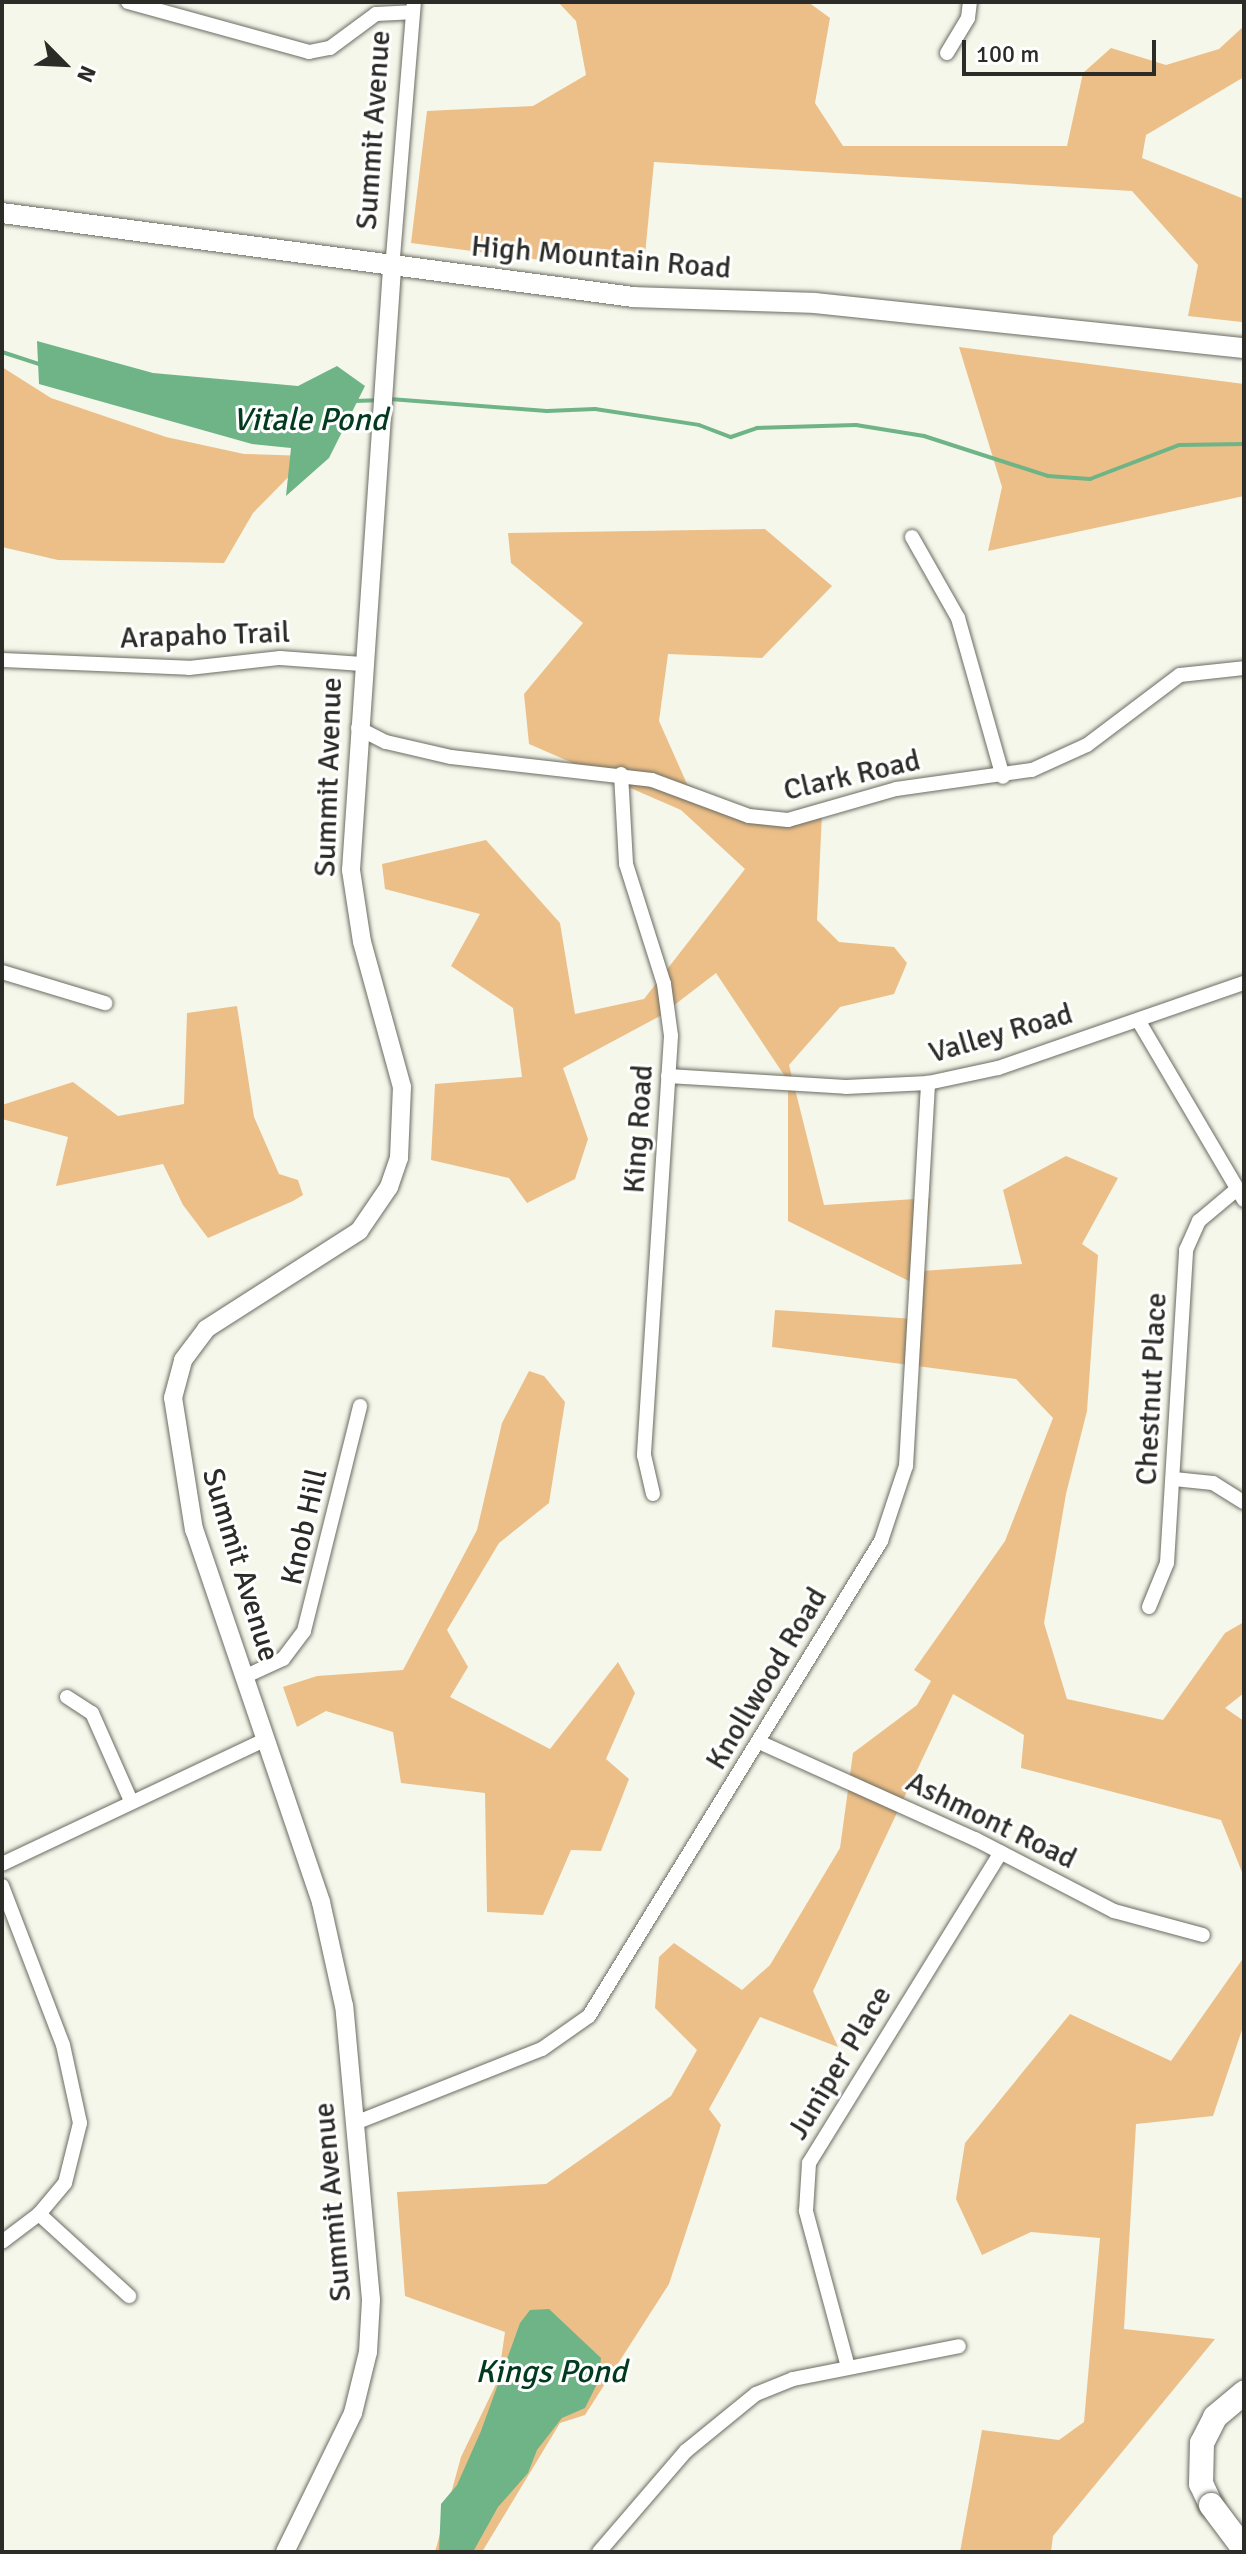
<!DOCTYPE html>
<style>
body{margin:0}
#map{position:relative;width:1246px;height:2554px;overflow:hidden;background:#f5f7eb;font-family:Signika,sans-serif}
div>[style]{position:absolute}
.green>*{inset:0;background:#ecbf88}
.water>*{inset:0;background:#6fb487}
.stream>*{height:4px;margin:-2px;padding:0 2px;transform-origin:2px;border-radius:2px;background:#6fb487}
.roads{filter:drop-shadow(0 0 2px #6b6c62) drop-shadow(0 0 2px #6b6c62)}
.minor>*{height:14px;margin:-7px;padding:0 7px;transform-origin:7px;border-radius:7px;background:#fff}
.tertiary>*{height:18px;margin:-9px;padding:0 9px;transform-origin:9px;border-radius:9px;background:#fff}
.secondary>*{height:20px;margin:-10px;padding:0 10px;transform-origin:10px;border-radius:10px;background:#fff}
.trunk>*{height:24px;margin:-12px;padding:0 12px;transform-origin:12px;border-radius:12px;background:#fff}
.bridges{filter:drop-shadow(0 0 2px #6b6c62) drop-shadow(0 0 2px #6b6c62)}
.trunk-bridge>*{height:24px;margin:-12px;padding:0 12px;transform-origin:12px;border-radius:12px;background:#fff}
span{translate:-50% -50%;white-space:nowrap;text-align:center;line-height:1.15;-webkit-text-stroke:6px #fff;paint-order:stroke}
.street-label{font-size:30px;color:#2b2b27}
.water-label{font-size:32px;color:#013a1e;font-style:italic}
.frame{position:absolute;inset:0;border:4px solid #2b2b27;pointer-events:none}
.north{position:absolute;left:24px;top:24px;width:80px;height:80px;-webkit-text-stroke:6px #fff;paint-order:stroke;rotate:114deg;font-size:22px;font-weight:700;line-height:32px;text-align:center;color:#2b2b27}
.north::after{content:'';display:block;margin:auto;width:28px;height:36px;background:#2b2b27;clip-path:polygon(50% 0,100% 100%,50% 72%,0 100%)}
.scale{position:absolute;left:962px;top:40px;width:194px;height:36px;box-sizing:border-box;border:4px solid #2b2b27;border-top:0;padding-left:10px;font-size:24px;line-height:28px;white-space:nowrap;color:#2b2b27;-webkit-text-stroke:6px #fff;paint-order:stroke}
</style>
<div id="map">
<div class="green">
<div style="clip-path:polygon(558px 2px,808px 2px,830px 18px,815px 103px,843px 146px,1067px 146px,1083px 73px,1111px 48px,1166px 65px,1219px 49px,1244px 26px,1244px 77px,1146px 135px,1142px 158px,1244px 199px,1242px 322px,1188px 316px,1198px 265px,1132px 191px,654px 162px,644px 265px,541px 260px,411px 243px,427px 111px,533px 106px,586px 75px,576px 21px)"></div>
<div style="clip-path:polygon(959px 347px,1244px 384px,1244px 496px,988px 551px,1002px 487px)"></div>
<div style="clip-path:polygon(2px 367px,51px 398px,166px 437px,244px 454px,309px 456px,253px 513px,224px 563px,58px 560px,2px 547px)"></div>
<div style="clip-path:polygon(765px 529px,832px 586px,762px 658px,668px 654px,659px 721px,687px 784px,746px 815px,822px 814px,817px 920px,839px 942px,894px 947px,907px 963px,894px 994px,840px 1007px,789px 1065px,824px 1205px,930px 1198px,922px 1271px,1022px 1264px,1003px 1190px,1066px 1156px,1118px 1178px,1082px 1244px,1098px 1255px,1087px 1411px,1066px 1494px,1044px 1623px,1067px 1699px,1163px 1720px,1225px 1633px,1244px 1622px,1244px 1693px,1225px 1708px,1244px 1721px,1244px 1877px,1221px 1820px,1021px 1768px,1024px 1735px,953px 1694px,813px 1991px,838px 2047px,760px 2017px,709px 2109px,721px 2125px,669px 2284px,585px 2415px,560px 2423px,482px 2552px,435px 2552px,461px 2457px,498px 2380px,505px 2332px,405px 2296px,397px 2192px,546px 2184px,671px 2096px,697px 2050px,655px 2008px,659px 1957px,674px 1943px,742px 1990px,770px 1965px,840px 1848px,853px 1753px,917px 1705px,931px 1681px,914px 1670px,1005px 1541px,1053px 1418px,1016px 1379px,772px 1347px,775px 1310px,916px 1319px,919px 1286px,788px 1221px,788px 1081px,716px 973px,660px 1016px,563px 1068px,588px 1139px,575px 1179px,527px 1203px,509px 1178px,431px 1160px,435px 1084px,522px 1077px,513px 1008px,451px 966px,480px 914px,385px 889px,382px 864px,486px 840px,560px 923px,575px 1014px,644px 999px,745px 869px,681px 810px,529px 744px,524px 694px,583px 623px,511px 563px,508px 533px)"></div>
<div style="clip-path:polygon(237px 1006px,254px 1117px,279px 1174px,298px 1180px,303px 1195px,293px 1201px,208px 1238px,183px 1205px,163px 1164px,56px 1186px,68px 1137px,2px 1119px,2px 1105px,73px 1082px,118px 1116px,184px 1104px,187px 1013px)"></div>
<div style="clip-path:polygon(529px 1371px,544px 1376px,565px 1402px,549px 1503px,499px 1543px,447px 1630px,468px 1667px,450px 1697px,550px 1749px,618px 1662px,635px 1693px,606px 1759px,629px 1779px,601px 1851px,571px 1850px,543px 1915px,487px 1912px,485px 1793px,401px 1783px,393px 1732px,326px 1711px,297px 1727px,283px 1687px,317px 1676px,403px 1670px,477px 1530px,502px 1423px)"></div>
<div style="clip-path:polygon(1244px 1957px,1244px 2024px,1213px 2116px,1136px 2124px,1124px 2329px,1215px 2339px,1053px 2536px,1051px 2552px,960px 2552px,982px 2430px,1059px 2440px,1084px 2422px,1100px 2238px,1031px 2232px,982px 2255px,956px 2199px,965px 2143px,1070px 2014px,1171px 2061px)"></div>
</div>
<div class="water">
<div style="clip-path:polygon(37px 341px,153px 373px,298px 386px,337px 366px,365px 386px,329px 458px,286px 496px,291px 448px,252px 444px,39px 384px)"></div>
<div style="clip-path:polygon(549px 2309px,601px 2358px,598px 2382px,585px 2408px,562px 2418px,537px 2450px,528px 2473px,498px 2507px,473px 2552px,439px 2552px,441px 2504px,457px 2485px,481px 2431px,520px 2323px,530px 2310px)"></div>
</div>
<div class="stream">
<div style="left:2px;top:352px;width:40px;rotate:18deg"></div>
<div style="left:390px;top:399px;width:157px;rotate:4.4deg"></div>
<div style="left:547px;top:411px;width:48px;rotate:-2.4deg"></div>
<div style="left:595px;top:409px;width:105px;rotate:8.7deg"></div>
<div style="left:699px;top:425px;width:34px;rotate:21deg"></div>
<div style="left:731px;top:437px;width:28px;rotate:-19deg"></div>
<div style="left:757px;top:428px;width:99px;rotate:-1.7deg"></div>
<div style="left:856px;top:425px;width:69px;rotate:9.2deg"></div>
<div style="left:924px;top:436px;width:130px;rotate:17.9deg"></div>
<div style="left:1048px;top:476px;width:42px;rotate:4.1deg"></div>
<div style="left:1090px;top:479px;width:95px;rotate:-20.9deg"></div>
<div style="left:1179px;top:445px;width:65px;rotate:-0.9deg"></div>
<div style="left:354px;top:401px;width:23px;rotate:-2deg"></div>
</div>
<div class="roads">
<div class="minor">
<div style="left:128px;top:2px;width:188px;rotate:15.4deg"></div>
<div style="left:309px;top:52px;width:21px;rotate:-11deg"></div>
<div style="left:330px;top:48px;width:57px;rotate:-36.5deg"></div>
<div style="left:376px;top:14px;width:35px;rotate:-3deg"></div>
<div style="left:947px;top:53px;width:41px;rotate:-59deg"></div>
<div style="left:968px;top:18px;width:16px;rotate:-83deg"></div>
<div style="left:392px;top:269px;width:268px;rotate:-85.3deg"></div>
<div style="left:912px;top:537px;width:93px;rotate:60.4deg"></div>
<div style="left:958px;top:618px;width:165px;rotate:74.2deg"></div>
<div style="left:2px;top:660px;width:187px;rotate:2.4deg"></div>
<div style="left:189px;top:668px;width:92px;rotate:-6.3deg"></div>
<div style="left:280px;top:658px;width:82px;rotate:4.2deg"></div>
<div style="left:358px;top:728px;width:31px;rotate:27deg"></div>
<div style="left:386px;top:742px;width:67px;rotate:13deg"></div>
<div style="left:451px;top:757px;width:202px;rotate:6.5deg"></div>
<div style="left:652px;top:780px;width:103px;rotate:20.4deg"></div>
<div style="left:749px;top:816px;width:39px;rotate:6deg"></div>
<div style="left:788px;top:820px;width:112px;rotate:-16deg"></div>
<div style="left:896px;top:789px;width:137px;rotate:-8deg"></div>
<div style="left:1032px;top:770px;width:60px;rotate:-24.4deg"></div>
<div style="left:1087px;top:745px;width:116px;rotate:-37deg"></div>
<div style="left:1180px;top:675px;width:64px;rotate:-6.2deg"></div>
<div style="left:621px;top:774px;width:90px;rotate:86.8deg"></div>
<div style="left:626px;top:864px;width:126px;rotate:72.4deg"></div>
<div style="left:664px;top:984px;width:52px;rotate:82.3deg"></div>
<div style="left:671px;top:1036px;width:420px;rotate:93.7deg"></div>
<div style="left:644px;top:1455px;width:40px;rotate:77deg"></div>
<div style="left:2px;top:972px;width:108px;rotate:16.8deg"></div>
<div style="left:1138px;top:1020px;width:209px;rotate:59.5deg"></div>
<div style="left:668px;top:1076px;width:178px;rotate:3.5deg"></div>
<div style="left:846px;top:1087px;width:82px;rotate:-2.8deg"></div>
<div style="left:928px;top:1083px;width:72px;rotate:-12.1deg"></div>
<div style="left:998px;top:1068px;width:260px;rotate:-19.1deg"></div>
<div style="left:1174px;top:1479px;width:39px;rotate:6deg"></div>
<div style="left:1213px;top:1483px;width:36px;rotate:32deg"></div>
<div style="left:1149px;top:1607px;width:48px;rotate:-67.8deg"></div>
<div style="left:1167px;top:1563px;width:314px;rotate:-86.5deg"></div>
<div style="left:1186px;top:1250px;width:32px;rotate:-66deg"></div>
<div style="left:1199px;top:1221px;width:48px;rotate:-40deg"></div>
<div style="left:244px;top:1677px;width:43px;rotate:-24.8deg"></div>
<div style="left:283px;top:1659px;width:35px;rotate:-53deg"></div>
<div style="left:304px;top:1631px;width:232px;rotate:-76deg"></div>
<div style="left:67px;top:1697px;width:30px;rotate:33deg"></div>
<div style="left:92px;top:1713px;width:96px;rotate:66.1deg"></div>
<div style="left:759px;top:1742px;width:237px;rotate:24.2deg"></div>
<div style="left:975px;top:1839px;width:157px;rotate:27.4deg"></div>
<div style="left:1114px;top:1911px;width:92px;rotate:15.1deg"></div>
<div style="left:2px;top:1864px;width:292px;rotate:-25.3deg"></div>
<div style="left:2px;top:1886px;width:170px;rotate:69deg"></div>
<div style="left:63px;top:2045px;width:80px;rotate:77.7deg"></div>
<div style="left:80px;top:2123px;width:62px;rotate:104deg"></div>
<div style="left:65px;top:2183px;width:40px;rotate:130deg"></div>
<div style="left:39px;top:2214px;width:46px;rotate:142.9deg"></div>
<div style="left:355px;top:2123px;width:201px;rotate:-21.6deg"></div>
<div style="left:542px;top:2049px;width:57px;rotate:-35.1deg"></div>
<div style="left:589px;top:2016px;width:558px;rotate:-58.42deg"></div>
<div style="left:881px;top:1541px;width:79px;rotate:-71.6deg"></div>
<div style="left:906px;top:1466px;width:384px;rotate:-86.7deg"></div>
<div style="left:39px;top:2214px;width:122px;rotate:42.3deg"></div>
<div style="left:848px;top:2367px;width:162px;rotate:-105.1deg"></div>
<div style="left:806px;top:2211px;width:48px;rotate:-86.4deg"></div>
<div style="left:809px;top:2163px;width:365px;rotate:-58.3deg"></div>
<div style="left:599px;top:2552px;width:133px;rotate:-49.3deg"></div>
<div style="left:686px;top:2451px;width:90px;rotate:-39.2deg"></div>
<div style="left:756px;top:2394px;width:40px;rotate:-22deg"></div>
<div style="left:793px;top:2379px;width:169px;rotate:-11.2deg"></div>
</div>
<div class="tertiary">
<div style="left:285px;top:2552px;width:155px;rotate:-63.9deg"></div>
<div style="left:353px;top:2413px;width:63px;rotate:-76.2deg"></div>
<div style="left:368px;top:2352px;width:52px;rotate:-86.7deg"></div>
<div style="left:371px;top:2300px;width:295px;rotate:-95.2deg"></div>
<div style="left:344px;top:2006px;width:107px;rotate:-102.5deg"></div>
<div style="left:321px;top:1902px;width:393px;rotate:-108.8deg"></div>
<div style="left:194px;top:1530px;width:134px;rotate:-99deg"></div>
<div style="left:173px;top:1398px;width:39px;rotate:-75deg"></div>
<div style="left:183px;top:1360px;width:39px;rotate:-53deg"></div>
<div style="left:206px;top:1329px;width:182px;rotate:-32.6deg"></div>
<div style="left:359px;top:1231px;width:53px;rotate:-55.7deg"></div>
<div style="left:389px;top:1187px;width:31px;rotate:-71deg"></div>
<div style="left:399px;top:1158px;width:71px;rotate:-87.6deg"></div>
<div style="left:402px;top:1087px;width:150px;rotate:-105.4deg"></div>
<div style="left:362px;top:942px;width:73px;rotate:-98.7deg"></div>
<div style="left:351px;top:870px;width:602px;rotate:-86.1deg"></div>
</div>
<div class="secondary">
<div style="left:2px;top:213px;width:637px;rotate:7.58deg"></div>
<div style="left:633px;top:297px;width:182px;rotate:1.9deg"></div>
<div style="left:815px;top:303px;width:431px;rotate:6deg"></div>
</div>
<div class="trunk">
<div style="left:1211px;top:2505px;width:23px;rotate:-115deg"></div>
<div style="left:1201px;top:2484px;width:41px;rotate:-88.6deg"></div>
<div style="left:1202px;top:2443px;width:29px;rotate:-63deg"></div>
<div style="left:1215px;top:2417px;width:38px;rotate:-40deg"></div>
</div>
</div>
<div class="bridges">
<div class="trunk-bridge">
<div style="left:1211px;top:2505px;width:55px;rotate:53.1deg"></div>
</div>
</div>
<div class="street-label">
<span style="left:374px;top:130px;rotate:-86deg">Summit Avenue</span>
<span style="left:601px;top:258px;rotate:5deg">High Mountain Road</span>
<span style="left:205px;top:636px;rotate:-2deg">Arapaho Trail</span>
<span style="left:852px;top:776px;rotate:-13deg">Clark Road</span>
<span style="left:329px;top:777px;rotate:-88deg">Summit Avenue</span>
<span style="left:1001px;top:1034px;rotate:-16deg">Valley Road</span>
<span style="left:639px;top:1129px;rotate:-86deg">King Road</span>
<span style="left:1152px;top:1389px;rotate:-87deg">Chestnut Place</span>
<span style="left:305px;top:1527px;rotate:-77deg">Knob Hill</span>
<span style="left:240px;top:1565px;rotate:73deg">Summit Avenue</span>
<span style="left:767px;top:1679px;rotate:-59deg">Knollwood Road</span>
<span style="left:991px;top:1821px;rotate:26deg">Ashmont Road</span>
<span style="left:840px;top:2063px;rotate:-59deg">Juniper Place</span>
<span style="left:333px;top:2202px;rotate:-95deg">Summit Avenue</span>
</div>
<div class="water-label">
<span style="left:310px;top:420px">Vitale Pond</span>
<span style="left:551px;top:2372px">Kings Pond</span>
</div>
<div class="frame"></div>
<div class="north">N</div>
<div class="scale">100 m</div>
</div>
